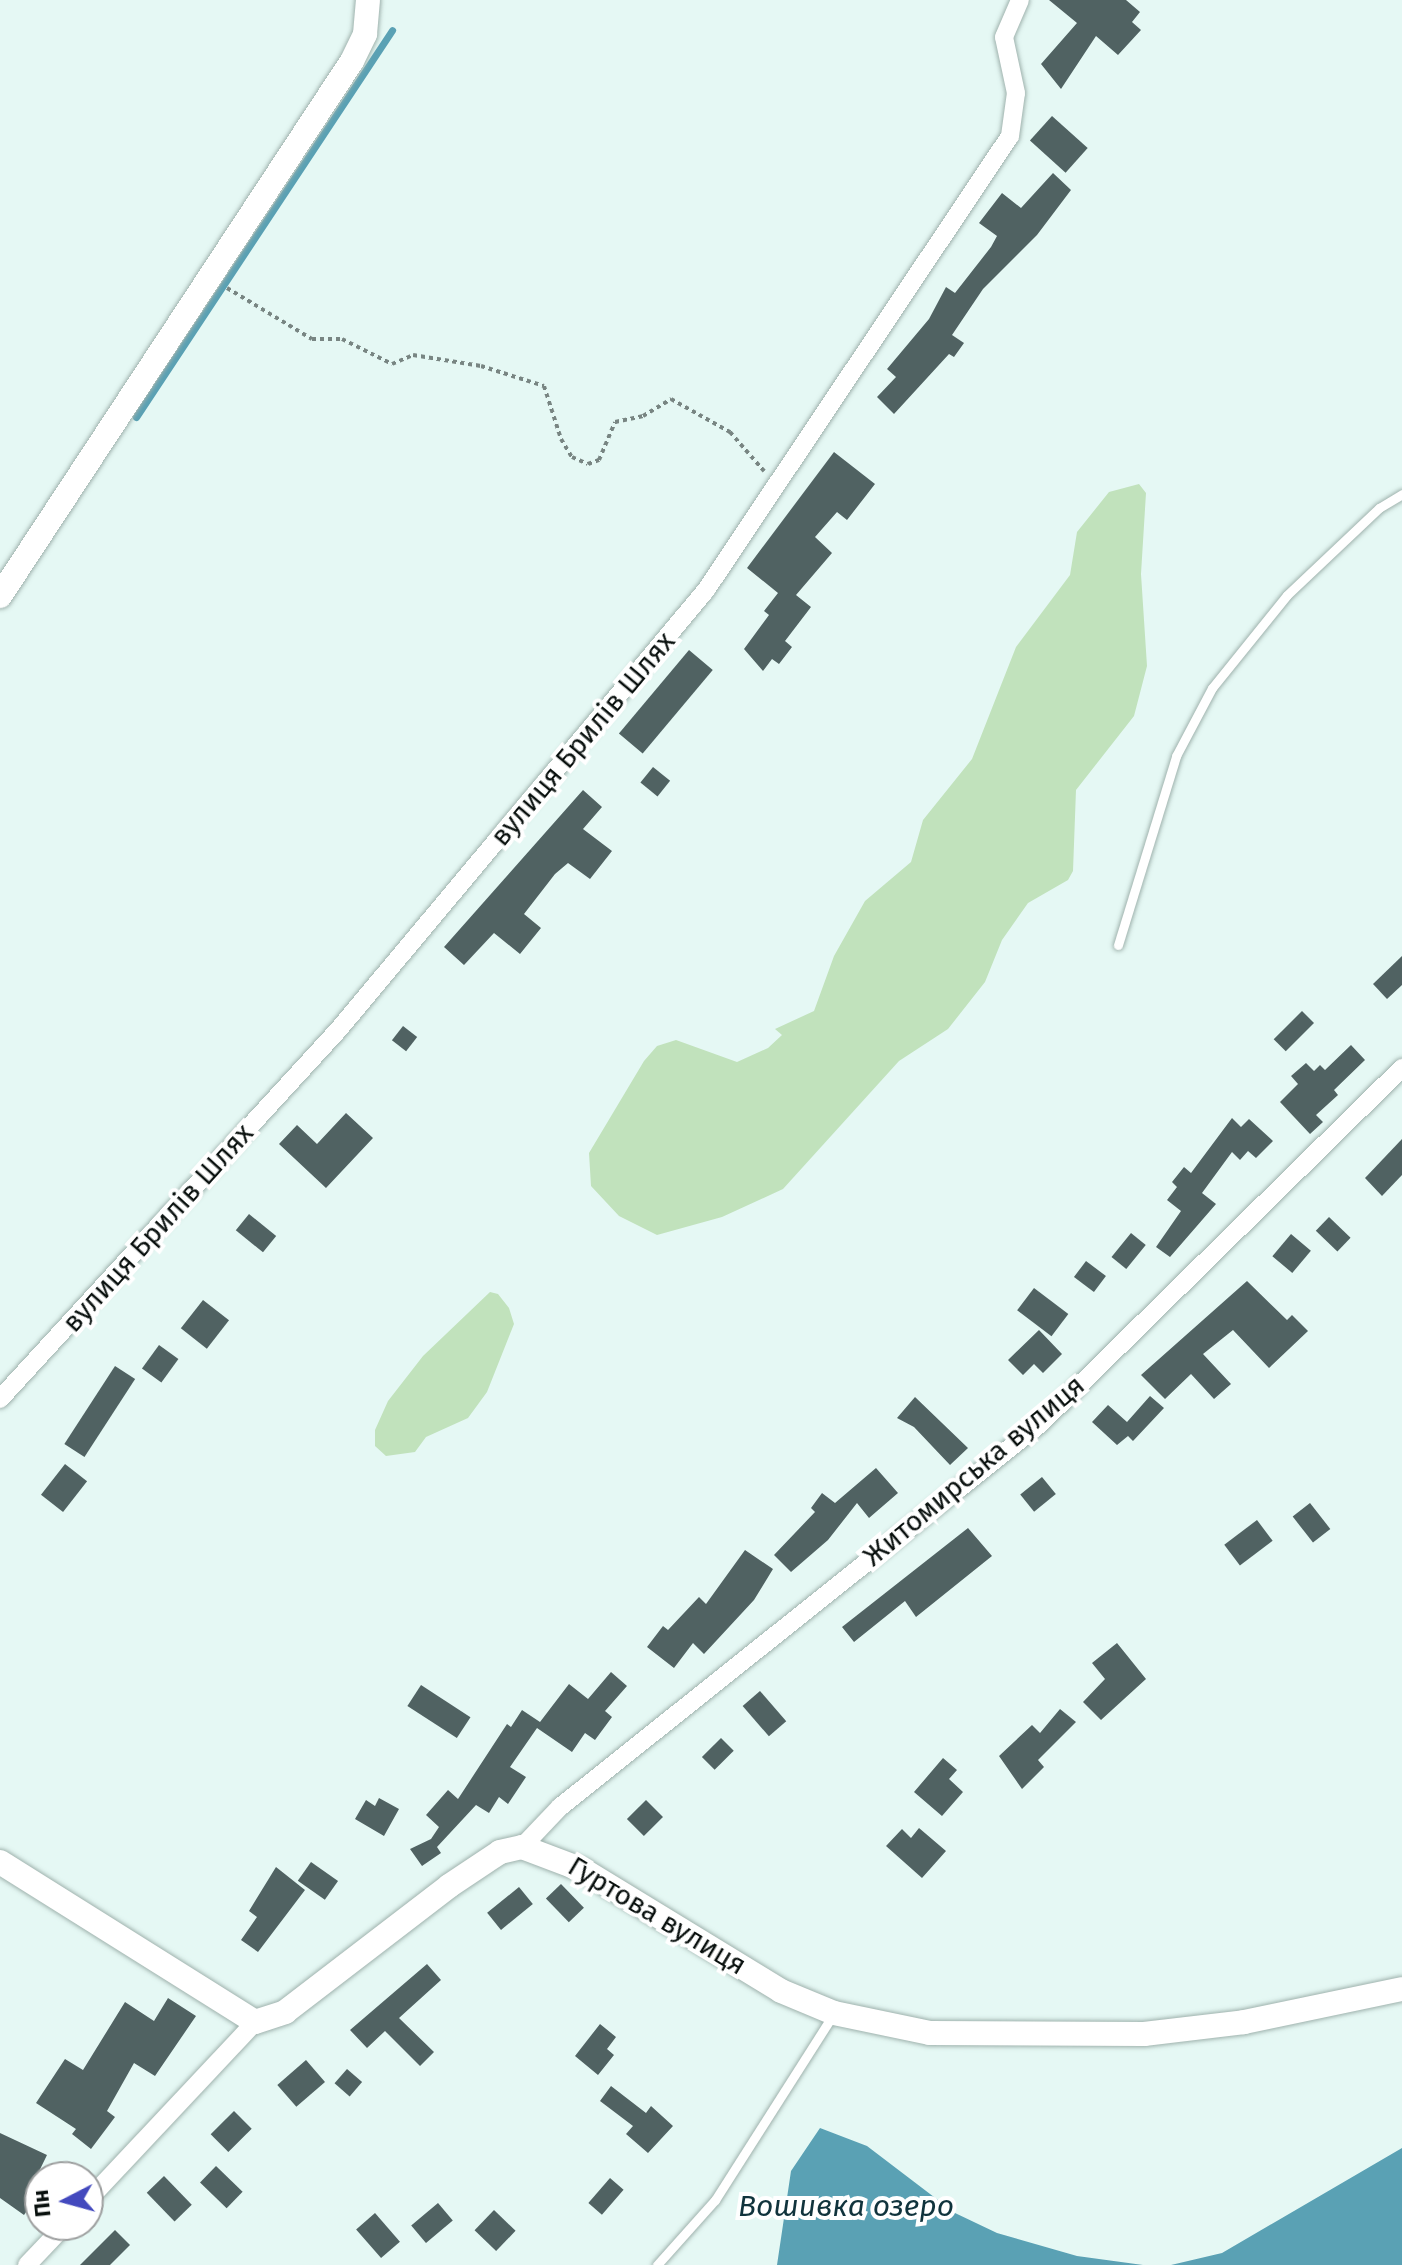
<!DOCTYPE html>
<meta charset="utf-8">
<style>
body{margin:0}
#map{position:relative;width:1402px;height:2265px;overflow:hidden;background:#e5f8f4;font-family:"Fira Sans",sans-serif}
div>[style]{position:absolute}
.green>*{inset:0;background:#c1e2bc}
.water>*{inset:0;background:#5aa1b4}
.stream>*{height:7px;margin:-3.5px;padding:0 3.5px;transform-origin:3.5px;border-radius:3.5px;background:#5aa1b4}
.building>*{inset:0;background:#506262;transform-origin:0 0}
.path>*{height:4px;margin-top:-2px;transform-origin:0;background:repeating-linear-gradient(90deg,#788582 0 4px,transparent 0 8px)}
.roads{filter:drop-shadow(0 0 2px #9fb2ad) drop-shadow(0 0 2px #9fb2ad)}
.lane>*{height:9px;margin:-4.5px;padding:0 4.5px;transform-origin:4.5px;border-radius:4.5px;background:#fff}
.street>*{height:18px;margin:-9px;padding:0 9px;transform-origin:9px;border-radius:9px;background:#fff}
.secondary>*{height:24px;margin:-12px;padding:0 12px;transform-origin:12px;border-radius:12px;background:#fff}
span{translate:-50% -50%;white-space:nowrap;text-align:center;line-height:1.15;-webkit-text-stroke:8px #fff;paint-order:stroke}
.street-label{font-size:28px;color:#09100e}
.water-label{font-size:30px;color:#10333c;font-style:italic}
.north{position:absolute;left:24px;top:2161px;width:80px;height:80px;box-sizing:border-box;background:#fff;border:2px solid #9d9f9f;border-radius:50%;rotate:264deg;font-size:22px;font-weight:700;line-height:32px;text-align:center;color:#09100e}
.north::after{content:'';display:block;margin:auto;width:28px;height:36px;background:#4349be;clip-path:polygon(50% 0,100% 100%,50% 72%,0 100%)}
</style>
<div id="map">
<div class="green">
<div style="clip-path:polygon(1139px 484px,1146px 493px,1141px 574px,1147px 666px,1134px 716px,1076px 790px,1073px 871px,1068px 880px,1028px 903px,1002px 940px,985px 982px,948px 1029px,899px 1061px,783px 1189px,722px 1217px,657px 1235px,619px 1216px,591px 1186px,589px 1153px,644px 1061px,657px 1046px,676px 1040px,737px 1062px,768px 1048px,782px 1035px,775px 1029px,814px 1011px,834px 956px,865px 901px,911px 862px,923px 820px,972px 759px,1016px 647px,1070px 575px,1077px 532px,1109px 492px)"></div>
<div style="clip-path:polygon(490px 1292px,498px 1294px,509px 1308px,514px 1324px,487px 1392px,468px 1418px,426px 1437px,415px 1452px,386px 1456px,375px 1446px,375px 1430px,388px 1401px,423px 1356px)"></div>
</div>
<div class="water">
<div style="clip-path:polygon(820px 2128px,867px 2146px,955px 2213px,997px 2233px,1077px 2256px,1143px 2265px,777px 2265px,791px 2171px)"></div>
<div style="clip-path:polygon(1402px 2148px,1402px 2265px,1171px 2265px,1222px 2253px)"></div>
</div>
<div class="stream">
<div style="left:136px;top:417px;width:464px;rotate:-56.5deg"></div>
</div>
<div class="building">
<div style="clip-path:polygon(1049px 0,1126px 0,1140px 12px,1132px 22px,1141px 30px,1118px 55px,1096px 36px,1061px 89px,1041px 64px,1077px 23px)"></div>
<div style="left:1052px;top:116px;width:48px;height:33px;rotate:42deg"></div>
<div style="clip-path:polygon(1053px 173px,1071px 190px,1037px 235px,983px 289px,952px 335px,964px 343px,954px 357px,949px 354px,894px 414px,877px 397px,896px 377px,887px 369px,929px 319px,946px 287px,955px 293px,991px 247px,997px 236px,979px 223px,1002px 193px,1021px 208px)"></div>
<div style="clip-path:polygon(834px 452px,875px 484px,847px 520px,837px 512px,815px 537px,832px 553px,796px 595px,811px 607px,785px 641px,792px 647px,779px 664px,772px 659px,763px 671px,744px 649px,769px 615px,764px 611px,778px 593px,747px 568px)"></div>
<div style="left:689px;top:650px;width:31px;height:109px;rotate:40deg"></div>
<div style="left:653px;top:767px;width:22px;height:20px;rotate:39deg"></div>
<div style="clip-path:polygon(583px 790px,602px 807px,583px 829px,612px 851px,590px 879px,568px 863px,555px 874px,524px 914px,541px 928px,520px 954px,494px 933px,464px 965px,444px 947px)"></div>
<div style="clip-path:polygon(1402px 956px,1402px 985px,1387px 999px,1373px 984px)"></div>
<div style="left:1302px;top:1011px;width:17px;height:40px;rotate:45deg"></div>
<div style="left:403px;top:1026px;width:18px;height:18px;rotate:38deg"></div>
<div style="clip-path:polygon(1351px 1045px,1365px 1060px,1334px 1090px,1338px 1095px,1316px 1115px,1323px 1122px,1310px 1134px,1280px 1102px,1298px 1084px,1291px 1076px,1306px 1063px,1314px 1071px,1320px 1065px,1325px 1070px)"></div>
<div style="clip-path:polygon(346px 1113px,373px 1138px,326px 1188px,279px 1144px,297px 1125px,317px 1144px)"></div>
<div style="clip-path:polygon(1232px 1118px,1241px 1127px,1249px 1119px,1273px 1141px,1256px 1158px,1248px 1151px,1240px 1160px,1232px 1152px,1202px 1193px,1216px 1204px,1170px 1257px,1156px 1247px,1181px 1211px,1167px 1200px,1177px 1187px,1172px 1182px,1184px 1167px,1191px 1173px)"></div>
<div style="clip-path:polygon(1402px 1139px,1402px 1175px,1382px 1196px,1365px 1178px)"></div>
<div style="left:249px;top:1214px;width:35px;height:21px;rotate:39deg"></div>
<div style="left:1329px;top:1217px;width:30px;height:19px;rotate:44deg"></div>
<div style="left:1131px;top:1233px;width:19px;height:31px;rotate:39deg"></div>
<div style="left:1291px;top:1234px;width:26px;height:29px;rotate:40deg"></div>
<div style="left:1086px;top:1261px;width:25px;height:20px;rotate:37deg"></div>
<div style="clip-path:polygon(1247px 1281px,1287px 1320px,1292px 1315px,1308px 1331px,1269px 1368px,1233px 1330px,1203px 1354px,1231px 1384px,1214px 1399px,1191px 1374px,1165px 1399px,1141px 1375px)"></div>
<div style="left:1034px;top:1288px;width:43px;height:28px;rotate:37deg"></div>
<div style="left:203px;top:1300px;width:33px;height:36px;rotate:38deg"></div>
<div style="clip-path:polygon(1039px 1330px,1062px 1354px,1043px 1373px,1034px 1364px,1023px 1375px,1008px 1360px)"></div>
<div style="left:159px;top:1345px;width:24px;height:29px;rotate:36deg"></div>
<div style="left:115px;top:1366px;width:24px;height:93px;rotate:33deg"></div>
<div style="clip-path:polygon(1150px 1396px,1164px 1408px,1133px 1441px,1128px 1436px,1117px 1445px,1092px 1422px,1108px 1405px,1127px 1422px)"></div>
<div style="clip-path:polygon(915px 1397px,968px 1448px,950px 1465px,914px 1427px,897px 1418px)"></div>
<div style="left:65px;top:1464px;width:28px;height:39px;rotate:38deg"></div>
<div style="clip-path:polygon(876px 1468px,898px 1493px,869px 1518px,857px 1503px,828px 1540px,791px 1572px,774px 1555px,815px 1512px,811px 1508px,822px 1493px,835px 1503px)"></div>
<div style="left:1042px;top:1477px;width:22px;height:28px;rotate:51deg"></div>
<div style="left:1310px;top:1503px;width:33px;height:22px;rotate:52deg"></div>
<div style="left:1257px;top:1520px;width:26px;height:41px;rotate:53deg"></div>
<div style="clip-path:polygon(968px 1528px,992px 1556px,916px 1617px,905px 1601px,854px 1642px,842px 1627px)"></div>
<div style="clip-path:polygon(745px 1550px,773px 1569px,754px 1600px,704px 1654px,693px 1643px,674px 1668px,647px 1647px,663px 1626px,668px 1630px,699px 1597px,706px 1604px)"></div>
<div style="clip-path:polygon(1117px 1643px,1146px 1679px,1101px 1720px,1083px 1702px,1105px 1679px,1092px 1663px)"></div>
<div style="clip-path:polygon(611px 1672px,627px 1686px,605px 1711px,612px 1717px,595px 1740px,585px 1733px,572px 1752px,537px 1728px,510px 1767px,526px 1777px,508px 1804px,499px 1797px,489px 1813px,476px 1805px,437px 1847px,441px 1853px,422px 1866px,410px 1849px,431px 1839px,439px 1827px,426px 1815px,448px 1790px,458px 1799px,507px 1724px,511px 1727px,522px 1710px,540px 1722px,569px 1684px,588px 1699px)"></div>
<div style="left:421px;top:1685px;width:59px;height:25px;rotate:33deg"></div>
<div style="left:760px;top:1691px;width:40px;height:23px;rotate:49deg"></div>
<div style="clip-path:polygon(1060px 1709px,1076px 1722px,1038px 1760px,1044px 1767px,1022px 1789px,999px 1756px,1032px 1725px,1040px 1733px)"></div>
<div style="left:721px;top:1738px;width:18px;height:27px;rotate:45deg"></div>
<div style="clip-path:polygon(943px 1758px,957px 1770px,949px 1779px,963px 1792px,942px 1816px,914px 1792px)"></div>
<div style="clip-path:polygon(379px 1798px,399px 1809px,384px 1836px,355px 1819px,366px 1800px,375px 1806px)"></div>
<div style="left:646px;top:1800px;width:24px;height:27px;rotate:45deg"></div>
<div style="clip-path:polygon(919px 1828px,946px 1851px,922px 1878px,886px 1846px,902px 1829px,911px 1838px)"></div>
<div style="left:311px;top:1862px;width:33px;height:23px;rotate:35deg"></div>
<div style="clip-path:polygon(276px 1867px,305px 1890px,258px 1952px,241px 1940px,257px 1917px,249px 1911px)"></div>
<div style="left:561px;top:1884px;width:33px;height:21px;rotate:46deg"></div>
<div style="left:519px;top:1887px;width:22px;height:41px;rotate:51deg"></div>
<div style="clip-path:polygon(427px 1964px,441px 1980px,399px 2018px,434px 2052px,420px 2066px,385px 2031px,367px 2048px,350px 2030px)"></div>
<div style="clip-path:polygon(168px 1998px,196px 2016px,155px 2076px,134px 2063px,107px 2111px,115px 2117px,91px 2149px,72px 2134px,76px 2129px,36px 2103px,65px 2059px,83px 2070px,125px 2002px,154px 2021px)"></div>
<div style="clip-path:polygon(600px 2024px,616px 2037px,607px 2049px,614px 2055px,598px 2075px,575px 2056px)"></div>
<div style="left:306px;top:2060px;width:29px;height:38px;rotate:49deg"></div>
<div style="left:347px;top:2069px;width:20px;height:19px;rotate:41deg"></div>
<div style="clip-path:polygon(611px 2086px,646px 2113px,651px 2106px,673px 2126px,648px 2153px,626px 2134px,633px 2126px,600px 2101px)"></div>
<div style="left:234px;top:2111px;width:25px;height:33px;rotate:45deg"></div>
<div style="clip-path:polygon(0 2133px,47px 2155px,28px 2194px,35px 2199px,24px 2215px,0 2198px)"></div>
<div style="left:216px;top:2166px;width:37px;height:23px;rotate:44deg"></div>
<div style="left:164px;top:2176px;width:40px;height:24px;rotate:46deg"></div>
<div style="left:610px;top:2178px;width:18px;height:33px;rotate:41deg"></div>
<div style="left:438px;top:2203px;width:23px;height:35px;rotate:50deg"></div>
<div style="left:494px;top:2210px;width:30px;height:28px;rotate:44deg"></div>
<div style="left:375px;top:2213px;width:38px;height:25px;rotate:49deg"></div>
<div style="clip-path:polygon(115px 2230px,130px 2245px,110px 2265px,80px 2265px)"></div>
</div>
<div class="path">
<div style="left:227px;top:288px;width:99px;rotate:31deg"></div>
<div style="left:312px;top:339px;width:30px"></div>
<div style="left:342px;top:339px;width:56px;rotate:26.6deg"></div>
<div style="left:392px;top:364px;width:23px;rotate:-23deg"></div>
<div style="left:413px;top:355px;width:69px;rotate:9.2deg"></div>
<div style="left:481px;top:366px;width:66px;rotate:17.6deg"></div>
<div style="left:544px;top:386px;width:56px;rotate:72.2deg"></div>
<div style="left:561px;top:439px;width:21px;rotate:59deg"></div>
<div style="left:572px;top:457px;width:17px;rotate:24deg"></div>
<div style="left:588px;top:464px;width:12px;rotate:-20deg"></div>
<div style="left:599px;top:460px;width:41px;rotate:-67.2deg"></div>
<div style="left:615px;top:422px;width:29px;rotate:-12deg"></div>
<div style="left:643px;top:416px;width:33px;rotate:-31deg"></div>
<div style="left:671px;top:399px;width:68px;rotate:29.2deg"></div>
<div style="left:730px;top:432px;width:52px;rotate:48.9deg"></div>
</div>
<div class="roads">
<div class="lane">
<div style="left:1118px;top:945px;width:198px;rotate:-72.9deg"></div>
<div style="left:1176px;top:756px;width:77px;rotate:-62.1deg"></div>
<div style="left:1212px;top:688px;width:119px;rotate:-51.1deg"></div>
<div style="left:1287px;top:595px;width:127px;rotate:-43.4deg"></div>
<div style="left:1379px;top:508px;width:27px;rotate:-31deg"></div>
<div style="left:657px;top:2265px;width:87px;rotate:-48.3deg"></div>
<div style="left:715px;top:2200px;width:222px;rotate:-57.5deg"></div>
</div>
<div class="street">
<div style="left:0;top:1399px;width:502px;rotate:-47.5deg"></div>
<div style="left:339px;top:1029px;width:572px;rotate:-50.1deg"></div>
<div style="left:706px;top:590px;width:546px;rotate:-56.19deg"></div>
<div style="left:1010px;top:136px;width:43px;rotate:-82.1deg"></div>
<div style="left:1016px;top:93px;width:57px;rotate:-102.1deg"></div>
<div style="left:1004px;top:37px;width:40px;rotate:-66.6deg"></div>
<div style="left:522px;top:1847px;width:55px;rotate:-46.5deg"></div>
<div style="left:560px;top:1807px;width:614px;rotate:-38.59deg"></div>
<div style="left:1040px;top:1424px;width:508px;rotate:-44.52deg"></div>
<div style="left:88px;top:2200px;width:244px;rotate:-46.8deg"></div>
<div style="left:27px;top:2265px;width:55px;rotate:-46.5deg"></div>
</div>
<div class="secondary">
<div style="left:0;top:596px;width:640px;rotate:-56.66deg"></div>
<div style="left:352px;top:61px;width:30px;rotate:-64deg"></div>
<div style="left:365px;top:34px;width:34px;rotate:-85deg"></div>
<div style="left:0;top:1862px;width:301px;rotate:32.1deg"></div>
<div style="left:255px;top:2022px;width:32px;rotate:-18deg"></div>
<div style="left:285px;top:2012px;width:207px;rotate:-37.5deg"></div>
<div style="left:449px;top:1886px;width:61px;rotate:-33.7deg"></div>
<div style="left:500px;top:1852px;width:23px;rotate:-13deg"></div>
<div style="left:522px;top:1847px;width:65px;rotate:20.7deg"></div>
<div style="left:583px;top:1870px;width:232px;rotate:31.4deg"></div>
<div style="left:781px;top:1991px;width:57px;rotate:22.5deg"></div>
<div style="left:834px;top:2013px;width:98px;rotate:11.8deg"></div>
<div style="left:930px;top:2033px;width:214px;rotate:0.3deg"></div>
<div style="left:1144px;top:2034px;width:101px;rotate:-6.8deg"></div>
<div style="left:1244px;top:2022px;width:161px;rotate:-11.8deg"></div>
</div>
</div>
<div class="street-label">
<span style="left:583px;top:739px;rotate:-50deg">вулиця Брилів Шлях</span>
<span style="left:158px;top:1228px;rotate:-48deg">вулиця Брилів Шлях</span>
<span style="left:974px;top:1471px;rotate:-40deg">Житомирська вулиця</span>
<span style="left:657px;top:1916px;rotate:31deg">Гуртова вулиця</span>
</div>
<div class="water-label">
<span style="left:846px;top:2206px">Вошивка озеро</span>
</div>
<div class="north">Пн</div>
</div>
